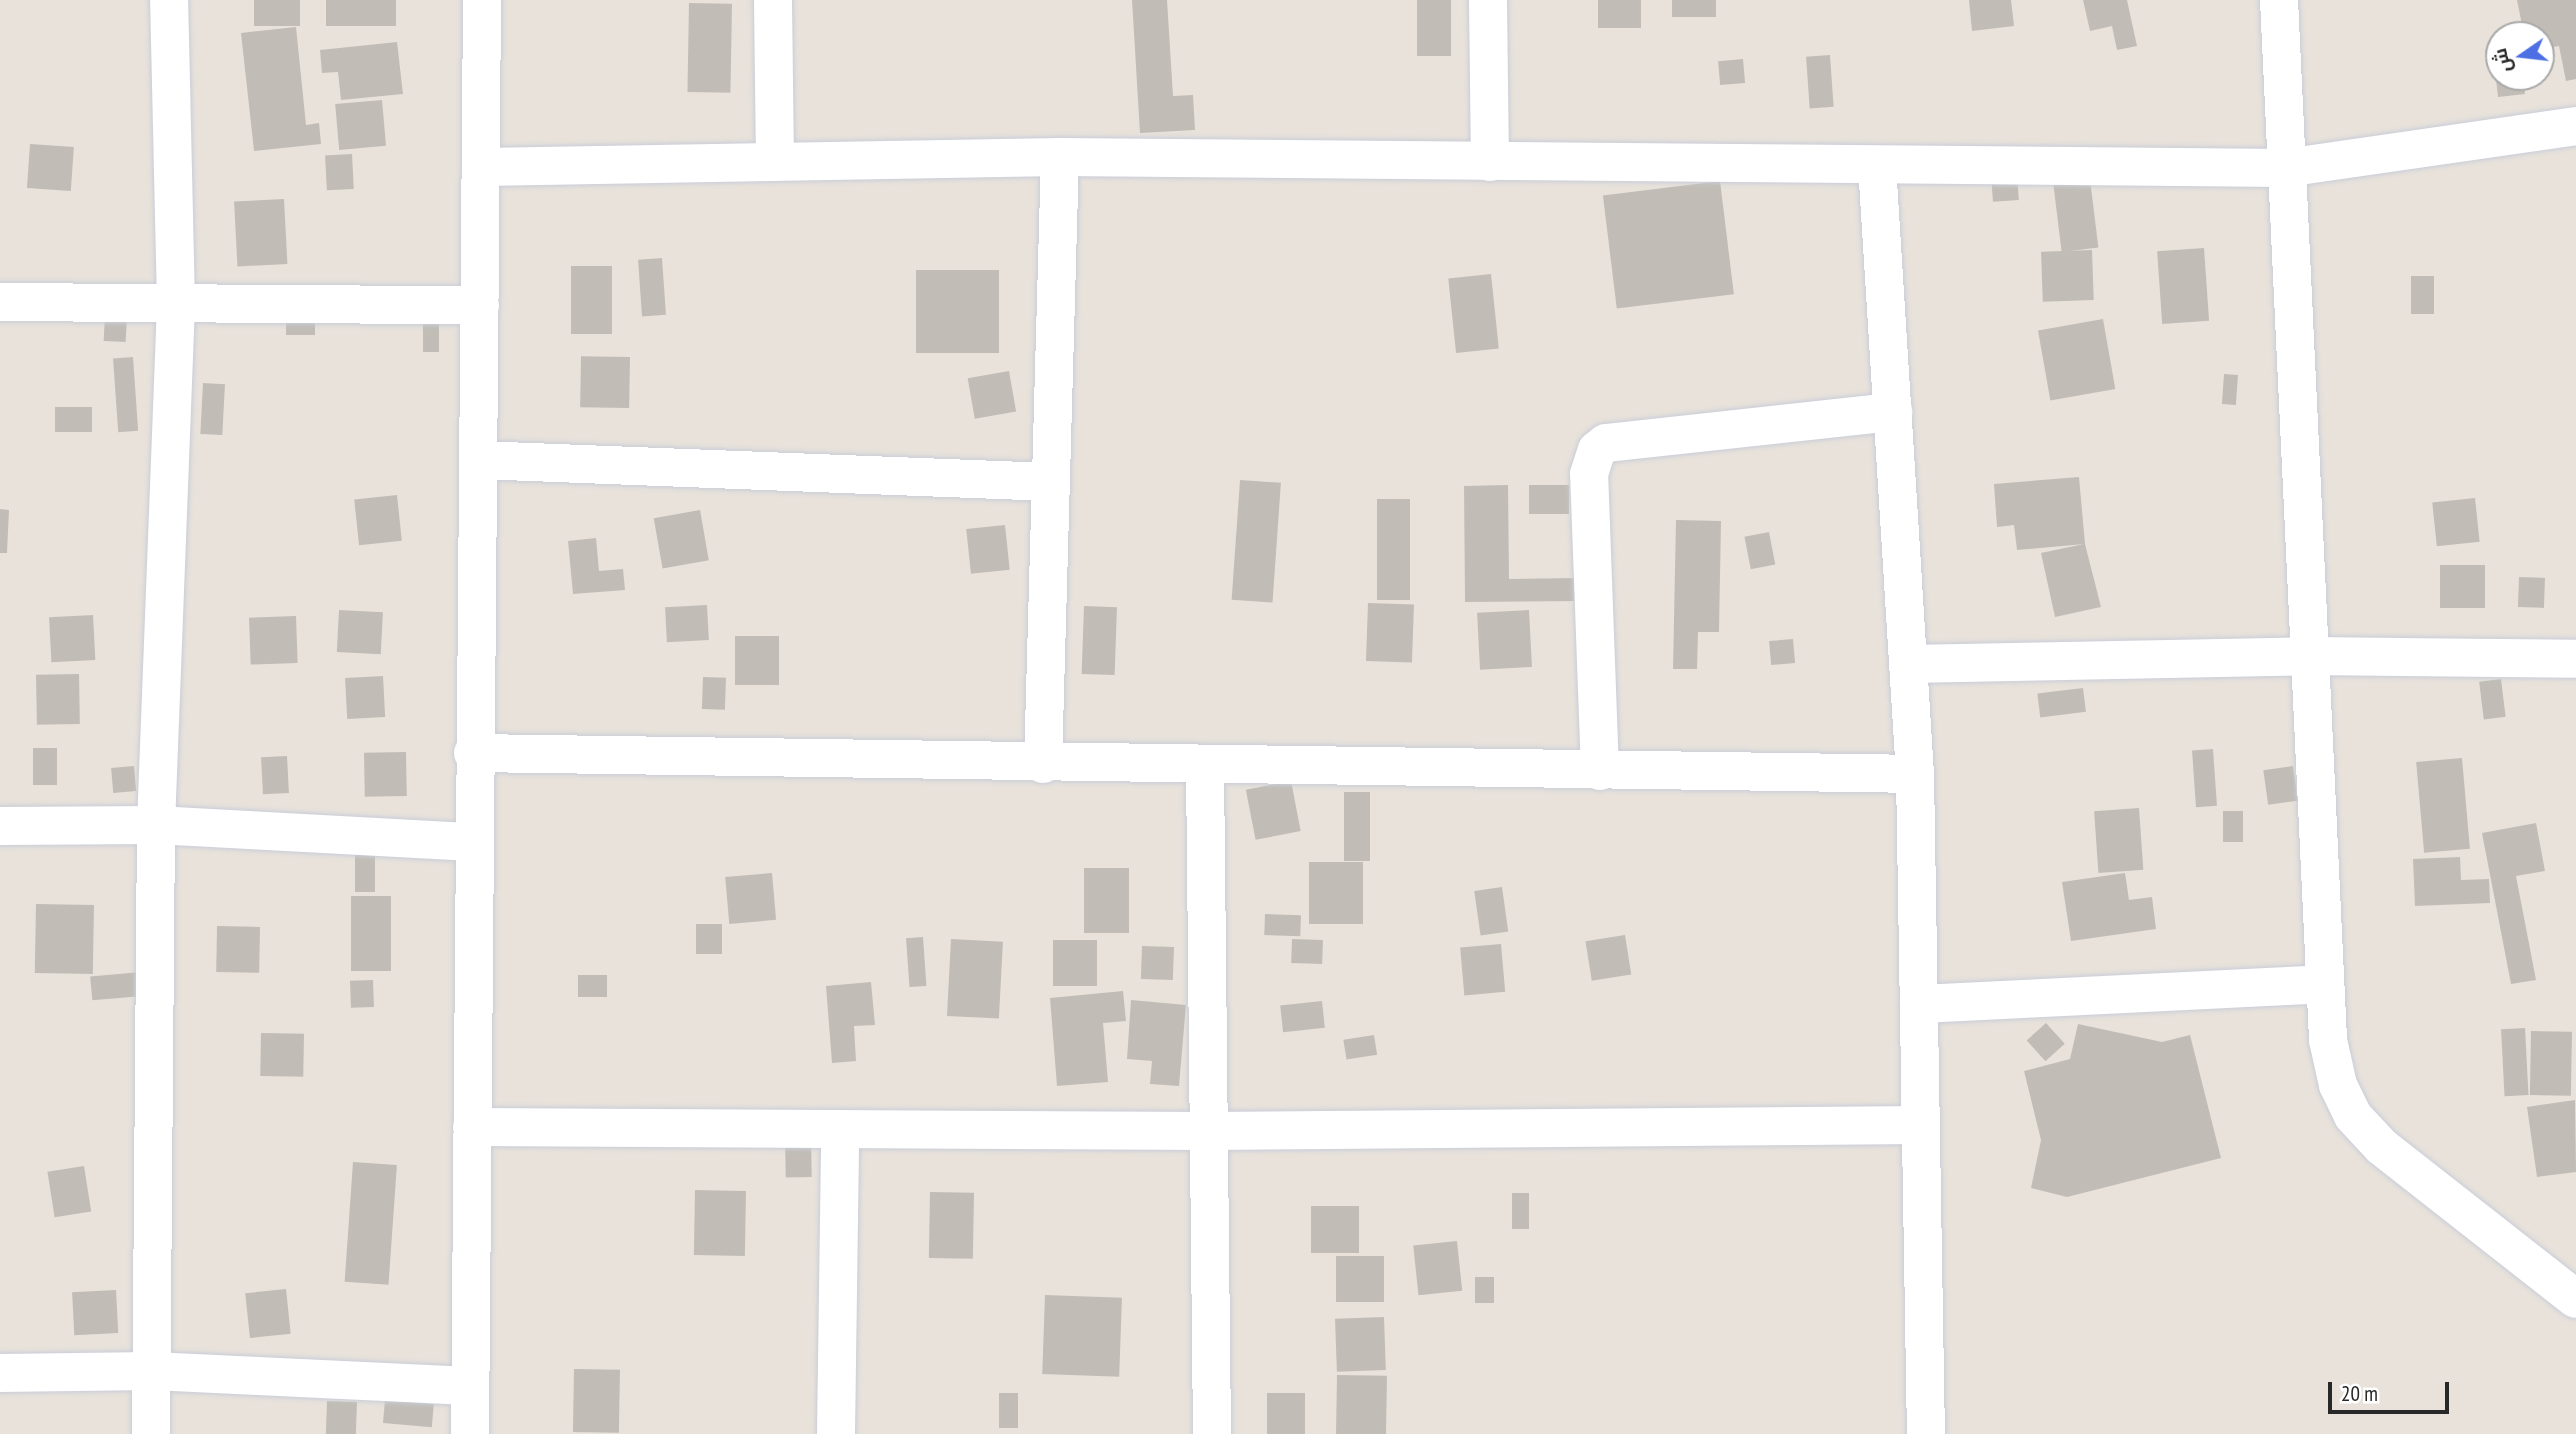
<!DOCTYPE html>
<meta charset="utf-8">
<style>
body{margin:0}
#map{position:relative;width:2576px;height:1434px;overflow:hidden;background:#e8e2db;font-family:"PT Sans Narrow",Cairo,sans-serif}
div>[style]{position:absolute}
.building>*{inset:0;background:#c1bdb6;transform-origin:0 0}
.roads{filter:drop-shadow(0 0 2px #c9cdd8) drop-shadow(0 0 2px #c9cdd8)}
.street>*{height:38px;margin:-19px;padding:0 19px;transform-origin:19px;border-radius:19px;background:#fff}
span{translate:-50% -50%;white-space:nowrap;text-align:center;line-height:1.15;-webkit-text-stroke:6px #fff;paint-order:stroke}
.north{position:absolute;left:2485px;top:21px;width:70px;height:70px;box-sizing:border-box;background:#fff;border:2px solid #a9a9a9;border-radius:50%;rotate:256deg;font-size:19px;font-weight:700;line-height:28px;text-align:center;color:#282828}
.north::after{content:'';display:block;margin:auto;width:24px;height:32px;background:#4c70e4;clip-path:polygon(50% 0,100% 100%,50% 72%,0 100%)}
.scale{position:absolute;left:2328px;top:1382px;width:121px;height:32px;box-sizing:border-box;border:4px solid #282828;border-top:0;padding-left:9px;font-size:21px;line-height:24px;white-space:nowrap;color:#282828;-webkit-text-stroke:5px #fff;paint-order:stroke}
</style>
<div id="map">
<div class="building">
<div style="left:254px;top:0;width:46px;height:26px"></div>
<div style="left:396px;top:0;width:26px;height:70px;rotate:90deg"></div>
<div style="clip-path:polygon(1132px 0,1167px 0,1173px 96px,1193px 95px,1195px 130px,1140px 133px)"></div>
<div style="left:1417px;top:0;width:34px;height:56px"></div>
<div style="left:1598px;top:0;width:43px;height:28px"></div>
<div style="left:1672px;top:0;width:44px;height:17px"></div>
<div style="clip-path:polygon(1969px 0,2011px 0,2014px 26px,1972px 31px)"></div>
<div style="clip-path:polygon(2083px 0,2127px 0,2137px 46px,2117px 50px,2112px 26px,2090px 31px)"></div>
<div style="clip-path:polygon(2517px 0,2576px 0,2576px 79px,2566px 81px,2559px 46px,2541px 49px,2541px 35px,2524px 35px)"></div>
<div style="left:689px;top:3px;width:43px;height:89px;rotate:1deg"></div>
<div style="clip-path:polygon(296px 27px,306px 125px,319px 123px,321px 144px,254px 151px,241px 33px)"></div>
<div style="clip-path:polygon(397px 42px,403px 94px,341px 100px,338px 72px,322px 73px,320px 50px)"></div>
<div style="left:1830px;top:55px;width:52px;height:24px;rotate:86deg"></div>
<div style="left:1743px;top:59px;width:24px;height:25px;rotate:85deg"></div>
<div style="clip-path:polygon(2495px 70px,2499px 77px,2523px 77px,2525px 94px,2498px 97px)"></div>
<div style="left:382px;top:100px;width:46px;height:47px;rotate:85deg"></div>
<div style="left:30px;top:144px;width:44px;height:44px;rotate:4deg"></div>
<div style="left:352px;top:154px;width:35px;height:27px;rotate:87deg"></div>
<div style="left:2089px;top:171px;width:77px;height:37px;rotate:83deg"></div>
<div style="left:2017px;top:173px;width:27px;height:26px;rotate:86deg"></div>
<div style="left:1720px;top:181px;width:114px;height:118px;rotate:83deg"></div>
<div style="left:284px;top:199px;width:65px;height:50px;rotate:87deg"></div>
<div style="left:2204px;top:248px;width:73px;height:47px;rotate:86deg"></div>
<div style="left:2092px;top:250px;width:50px;height:51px;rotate:88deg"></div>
<div style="left:662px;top:258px;width:57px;height:24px;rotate:86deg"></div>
<div style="left:571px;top:266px;width:41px;height:68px"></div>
<div style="left:916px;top:270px;width:83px;height:83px"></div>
<div style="left:1491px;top:274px;width:75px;height:43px;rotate:84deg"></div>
<div style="left:2434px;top:276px;width:38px;height:23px;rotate:90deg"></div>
<div style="left:105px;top:315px;width:22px;height:26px;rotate:3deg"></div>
<div style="left:286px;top:316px;width:29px;height:19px"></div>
<div style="left:2103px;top:319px;width:71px;height:66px;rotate:80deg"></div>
<div style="left:423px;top:320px;width:16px;height:32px"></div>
<div style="left:133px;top:357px;width:74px;height:20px;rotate:86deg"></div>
<div style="left:630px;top:357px;width:51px;height:49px;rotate:91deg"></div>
<div style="left:1009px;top:371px;width:41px;height:42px;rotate:80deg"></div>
<div style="left:2224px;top:374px;width:14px;height:30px;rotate:4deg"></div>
<div style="left:203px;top:383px;width:22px;height:51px;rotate:3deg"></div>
<div style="left:55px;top:407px;width:37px;height:25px"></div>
<div style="clip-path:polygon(2079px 477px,2085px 544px,2101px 607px,2055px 617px,2041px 553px,2084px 544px,2017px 550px,2014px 525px,1997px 527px,1994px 484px)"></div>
<div style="left:1240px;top:480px;width:41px;height:120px;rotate:4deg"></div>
<div style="clip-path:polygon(1508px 485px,1509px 579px,1579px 578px,1579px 601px,1465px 602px,1464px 486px)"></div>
<div style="left:1529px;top:485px;width:40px;height:29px"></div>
<div style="left:397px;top:495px;width:46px;height:43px;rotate:84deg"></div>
<div style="left:2475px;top:498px;width:44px;height:43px;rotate:84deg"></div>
<div style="left:1377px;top:499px;width:33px;height:101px"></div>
<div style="clip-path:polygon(0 509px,9px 510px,7px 553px,0 553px)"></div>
<div style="left:700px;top:510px;width:51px;height:47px;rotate:80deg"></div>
<div style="clip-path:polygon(1676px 520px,1721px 521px,1719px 632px,1698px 632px,1697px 669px,1673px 669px)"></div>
<div style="left:1005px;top:525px;width:45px;height:39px;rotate:84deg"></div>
<div style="left:1769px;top:532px;width:33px;height:25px;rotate:79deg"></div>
<div style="clip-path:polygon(596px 538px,599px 571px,623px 569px,625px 590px,573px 594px,568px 541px)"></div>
<div style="left:2485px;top:565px;width:43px;height:45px;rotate:90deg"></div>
<div style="left:2519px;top:577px;width:26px;height:30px;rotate:2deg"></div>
<div style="left:1368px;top:603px;width:46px;height:58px;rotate:2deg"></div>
<div style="left:707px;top:605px;width:35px;height:42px;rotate:87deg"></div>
<div style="left:1084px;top:606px;width:33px;height:68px;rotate:2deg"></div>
<div style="left:339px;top:610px;width:44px;height:42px;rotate:3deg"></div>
<div style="left:1529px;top:610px;width:57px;height:52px;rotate:87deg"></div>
<div style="left:93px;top:615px;width:45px;height:44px;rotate:87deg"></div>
<div style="left:296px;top:616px;width:47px;height:47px;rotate:88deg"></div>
<div style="left:779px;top:636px;width:49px;height:44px;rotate:90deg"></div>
<div style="left:1793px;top:639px;width:24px;height:24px;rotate:85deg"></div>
<div style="left:79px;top:674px;width:50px;height:43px;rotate:89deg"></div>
<div style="left:383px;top:676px;width:41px;height:38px;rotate:87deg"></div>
<div style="left:703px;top:677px;width:23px;height:32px;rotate:2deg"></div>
<div style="left:2501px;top:679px;width:38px;height:22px;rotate:83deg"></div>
<div style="left:2083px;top:688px;width:24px;height:46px;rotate:83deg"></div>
<div style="left:33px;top:748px;width:24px;height:37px"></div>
<div style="left:2213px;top:749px;width:57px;height:21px;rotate:86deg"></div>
<div style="left:406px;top:752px;width:44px;height:42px;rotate:89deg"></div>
<div style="left:287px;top:756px;width:37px;height:26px;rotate:87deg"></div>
<div style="left:2462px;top:758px;width:91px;height:46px;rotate:85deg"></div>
<div style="left:134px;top:766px;width:25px;height:23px;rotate:85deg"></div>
<div style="left:2293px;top:766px;width:35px;height:30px;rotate:82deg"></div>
<div style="left:1291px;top:781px;width:51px;height:46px;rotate:79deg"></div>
<div style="left:1344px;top:792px;width:26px;height:69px"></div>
<div style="left:2139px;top:808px;width:62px;height:45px;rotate:86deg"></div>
<div style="left:2223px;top:811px;width:20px;height:31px"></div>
<div style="clip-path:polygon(2536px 823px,2545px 871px,2516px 876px,2536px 980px,2511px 984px,2482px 833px)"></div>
<div style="left:355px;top:855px;width:20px;height:37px"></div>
<div style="clip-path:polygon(2460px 857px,2461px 880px,2489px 879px,2490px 903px,2415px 906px,2413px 859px)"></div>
<div style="left:1309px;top:862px;width:54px;height:62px"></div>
<div style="left:1084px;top:868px;width:45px;height:65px"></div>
<div style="left:772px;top:873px;width:47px;height:47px;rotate:85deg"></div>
<div style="clip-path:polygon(2125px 873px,2129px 900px,2152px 897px,2156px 929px,2071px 941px,2062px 882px)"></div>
<div style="left:1502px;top:887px;width:45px;height:28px;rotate:82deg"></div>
<div style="left:351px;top:896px;width:40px;height:75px"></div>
<div style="left:36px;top:904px;width:58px;height:69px;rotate:1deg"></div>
<div style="left:1265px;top:914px;width:36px;height:21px;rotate:2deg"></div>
<div style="left:696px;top:924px;width:26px;height:30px"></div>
<div style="left:217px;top:926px;width:43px;height:46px;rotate:1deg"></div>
<div style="left:1625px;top:935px;width:40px;height:40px;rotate:81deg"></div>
<div style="left:923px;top:937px;width:49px;height:17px;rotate:86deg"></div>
<div style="left:951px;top:939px;width:52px;height:77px;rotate:3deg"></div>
<div style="left:1292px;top:939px;width:31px;height:24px;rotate:2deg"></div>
<div style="left:1053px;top:940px;width:44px;height:46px"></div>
<div style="left:1501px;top:944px;width:48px;height:41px;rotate:85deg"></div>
<div style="left:1142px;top:946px;width:32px;height:33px;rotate:2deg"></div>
<div style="left:141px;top:972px;width:24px;height:51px;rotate:85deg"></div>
<div style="left:578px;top:975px;width:29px;height:22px"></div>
<div style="left:373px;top:980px;width:27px;height:23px;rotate:88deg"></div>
<div style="clip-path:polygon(871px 982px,875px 1025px,854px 1026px,856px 1061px,832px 1063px,826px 986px)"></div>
<div style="clip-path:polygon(1123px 991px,1126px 1021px,1103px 1023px,1108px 1082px,1057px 1086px,1050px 998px)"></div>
<div style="clip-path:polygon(1131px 1000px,1186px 1005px,1179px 1086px,1150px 1084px,1152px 1061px,1127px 1059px)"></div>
<div style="left:1322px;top:1001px;width:27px;height:42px;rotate:84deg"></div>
<div style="left:2046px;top:1023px;width:28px;height:26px;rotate:48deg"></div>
<div style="clip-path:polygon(2078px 1024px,2162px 1042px,2190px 1035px,2221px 1158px,2067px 1197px,2031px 1188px,2041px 1140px,2024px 1071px,2070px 1059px)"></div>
<div style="left:2525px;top:1028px;width:67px;height:24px;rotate:87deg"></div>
<div style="left:2531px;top:1031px;width:41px;height:64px;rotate:1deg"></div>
<div style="left:261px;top:1033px;width:43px;height:43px;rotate:1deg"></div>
<div style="left:1374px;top:1035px;width:20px;height:31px;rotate:81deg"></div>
<div style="clip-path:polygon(2575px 1100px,2576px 1172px,2537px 1177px,2527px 1107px)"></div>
<div style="left:811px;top:1135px;width:42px;height:26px;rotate:89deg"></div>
<div style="left:353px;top:1162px;width:44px;height:120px;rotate:4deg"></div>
<div style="left:84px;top:1166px;width:46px;height:37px;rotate:81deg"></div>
<div style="left:695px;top:1190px;width:51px;height:65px;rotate:1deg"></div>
<div style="left:930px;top:1192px;width:44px;height:66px;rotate:1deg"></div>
<div style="left:1512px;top:1193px;width:17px;height:36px"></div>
<div style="left:1311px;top:1206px;width:48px;height:47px"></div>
<div style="left:1457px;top:1241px;width:50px;height:44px;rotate:84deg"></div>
<div style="left:1336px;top:1256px;width:48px;height:46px"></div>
<div style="left:1494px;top:1277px;width:26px;height:19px;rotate:90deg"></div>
<div style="left:286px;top:1289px;width:45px;height:41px;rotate:84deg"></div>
<div style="left:116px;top:1290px;width:43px;height:44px;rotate:87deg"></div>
<div style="left:1045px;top:1295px;width:77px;height:79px;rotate:2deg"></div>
<div style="left:1384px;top:1317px;width:53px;height:49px;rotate:88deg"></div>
<div style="left:574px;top:1369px;width:46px;height:63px;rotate:1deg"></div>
<div style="left:1337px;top:1375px;width:50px;height:59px;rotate:1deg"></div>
<div style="left:999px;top:1393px;width:19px;height:35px"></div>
<div style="left:1267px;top:1393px;width:38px;height:41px"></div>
<div style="left:385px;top:1400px;width:49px;height:23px;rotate:5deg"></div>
<div style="left:327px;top:1401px;width:30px;height:33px;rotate:2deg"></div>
</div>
<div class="roads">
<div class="street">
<div style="left:773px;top:0;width:159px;rotate:89.3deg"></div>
<div style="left:1488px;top:0;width:162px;rotate:89.3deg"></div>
<div style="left:2279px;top:0;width:1041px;rotate:87.3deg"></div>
<div style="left:2328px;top:1040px;width:46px;rotate:77.5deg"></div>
<div style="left:2338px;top:1085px;width:34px;rotate:64deg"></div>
<div style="left:2353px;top:1116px;width:42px;rotate:46.9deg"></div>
<div style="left:2382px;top:1147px;width:246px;rotate:38.1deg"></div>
<div style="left:1877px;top:165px;width:610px;rotate:86.43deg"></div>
<div style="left:1915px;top:774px;width:660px;rotate:89.05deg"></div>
<div style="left:482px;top:167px;width:578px;rotate:-0.99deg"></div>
<div style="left:1060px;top:157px;width:1225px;rotate:0.51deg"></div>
<div style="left:2285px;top:168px;width:294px;rotate:-8.2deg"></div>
<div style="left:0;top:302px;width:480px;rotate:0.4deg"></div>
<div style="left:478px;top:460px;width:573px;rotate:2.2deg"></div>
<div style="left:1909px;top:664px;width:402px;rotate:-1.1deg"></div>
<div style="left:2311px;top:656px;width:265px;rotate:0.6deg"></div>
<div style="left:473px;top:753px;width:1442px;rotate:0.83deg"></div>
<div style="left:1043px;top:764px;width:607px;rotate:-88.4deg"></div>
<div style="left:1205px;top:767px;width:667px;rotate:89.4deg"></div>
<div style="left:1600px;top:771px;width:297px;rotate:-92.1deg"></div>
<div style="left:1589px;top:474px;width:25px;rotate:-72deg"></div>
<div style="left:1597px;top:450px;width:11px;rotate:-38deg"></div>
<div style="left:1606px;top:443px;width:289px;rotate:-6.2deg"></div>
<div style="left:0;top:826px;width:156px;rotate:-0.4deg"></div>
<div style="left:156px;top:825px;width:317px;rotate:3.1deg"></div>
<div style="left:1919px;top:1004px;width:406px;rotate:-2.8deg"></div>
<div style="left:472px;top:1127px;width:737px;rotate:0.31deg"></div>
<div style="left:1209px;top:1131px;width:712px;rotate:-0.48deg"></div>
<div style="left:0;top:1373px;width:152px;rotate:-0.8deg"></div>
<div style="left:152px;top:1371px;width:318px;rotate:2.7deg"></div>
<div style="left:151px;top:1434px;width:609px;rotate:-89.53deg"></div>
<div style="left:156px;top:825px;width:521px;rotate:-87.8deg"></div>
<div style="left:176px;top:304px;width:304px;rotate:-91.3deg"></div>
<div style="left:470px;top:1434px;width:1434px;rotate:-89.52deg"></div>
<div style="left:836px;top:1434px;width:305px;rotate:-89.2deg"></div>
</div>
</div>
<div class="north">ش</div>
<div class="scale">20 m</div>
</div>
